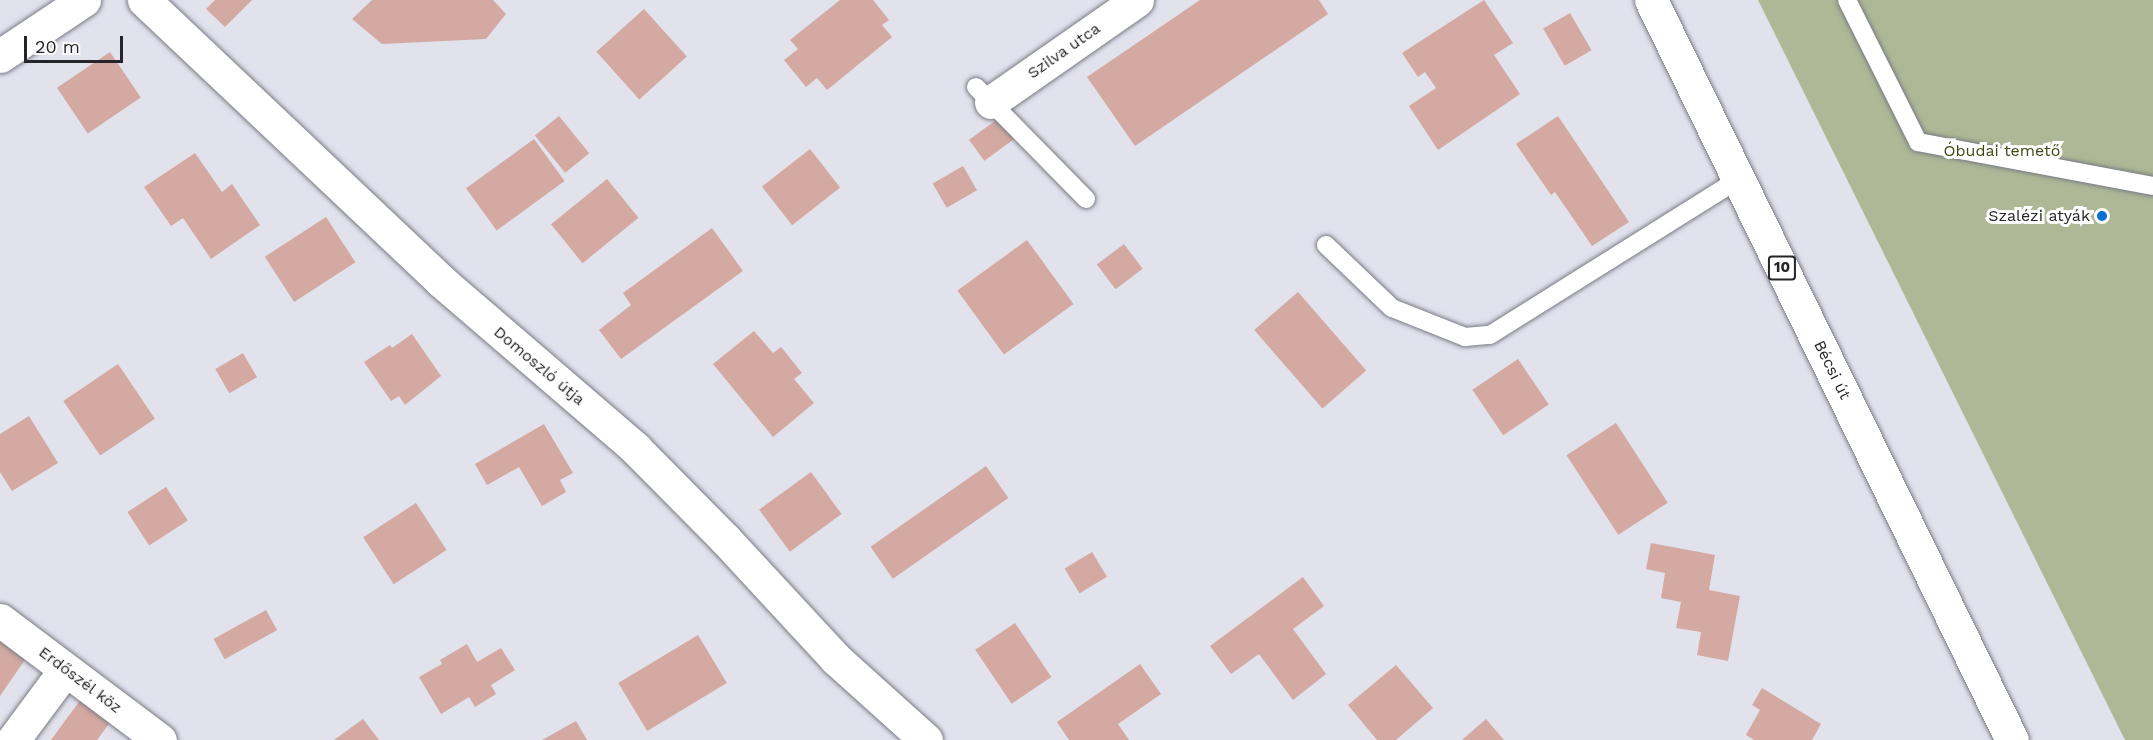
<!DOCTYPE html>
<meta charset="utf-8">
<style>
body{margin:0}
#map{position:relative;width:2153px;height:740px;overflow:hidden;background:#e1e2ec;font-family:"Work Sans",sans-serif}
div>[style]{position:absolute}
.green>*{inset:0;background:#aeb896}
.building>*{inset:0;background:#d3a9a1;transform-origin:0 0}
.roads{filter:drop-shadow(0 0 2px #7a7b84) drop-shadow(0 0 2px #7a7b84)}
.service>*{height:18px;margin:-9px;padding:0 9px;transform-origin:9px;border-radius:9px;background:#fff}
.minor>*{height:33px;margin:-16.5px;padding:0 16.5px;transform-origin:16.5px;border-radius:16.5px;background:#fff}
.primary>*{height:33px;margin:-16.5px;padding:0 16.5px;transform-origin:16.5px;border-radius:16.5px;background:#fff}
.dots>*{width:16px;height:16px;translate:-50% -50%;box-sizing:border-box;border:3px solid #fff;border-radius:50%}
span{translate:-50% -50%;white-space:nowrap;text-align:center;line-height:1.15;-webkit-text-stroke:6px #fff;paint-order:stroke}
.shield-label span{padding:2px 4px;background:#fff;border:2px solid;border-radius:4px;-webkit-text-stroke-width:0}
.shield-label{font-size:15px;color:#252529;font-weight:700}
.street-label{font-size:16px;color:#252529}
.park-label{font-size:16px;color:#3e4a12}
.poi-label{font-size:16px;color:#252529}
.right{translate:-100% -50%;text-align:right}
.scale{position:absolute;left:24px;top:36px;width:99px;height:27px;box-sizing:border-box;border:3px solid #252529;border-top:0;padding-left:8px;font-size:18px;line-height:21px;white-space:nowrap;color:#252529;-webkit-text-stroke:4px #fff;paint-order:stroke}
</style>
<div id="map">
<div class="green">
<div style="clip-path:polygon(1758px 0,2153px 0,2153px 740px,2125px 740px)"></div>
</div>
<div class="building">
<div style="clip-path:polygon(215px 0,252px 0,225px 27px,206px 9px)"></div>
<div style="clip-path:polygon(372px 0,493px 0,506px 14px,486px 39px,382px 44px,352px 19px)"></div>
<div style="clip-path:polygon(840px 0,873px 0,889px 20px,882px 25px,892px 37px,827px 90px,817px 78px,806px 87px,784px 60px,798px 49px,790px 40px)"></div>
<div style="clip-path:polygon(1200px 0,1319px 0,1328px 14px,1135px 146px,1087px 77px)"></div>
<div style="clip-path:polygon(1484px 0,1513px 43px,1494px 55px,1520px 94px,1438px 150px,1409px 106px,1436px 88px,1425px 72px,1418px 77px,1402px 53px)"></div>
<div style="left:644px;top:9px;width:64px;height:64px;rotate:48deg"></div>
<div style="left:1570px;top:13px;width:43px;height:31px;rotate:60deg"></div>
<div style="left:110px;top:52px;width:55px;height:64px;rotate:56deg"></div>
<div style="left:559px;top:116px;width:48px;height:31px;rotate:51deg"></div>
<div style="clip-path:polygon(1558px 116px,1629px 222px,1592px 246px,1555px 192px,1551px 195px,1516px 144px)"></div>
<div style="left:999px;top:118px;width:26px;height:37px;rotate:54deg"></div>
<div style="left:534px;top:139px;width:52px;height:84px;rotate:54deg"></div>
<div style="left:810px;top:149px;width:49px;height:61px;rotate:52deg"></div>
<div style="clip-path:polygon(195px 153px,222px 192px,232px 184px,260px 225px,211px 259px,183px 218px,171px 226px,144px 187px)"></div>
<div style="left:963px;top:166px;width:28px;height:35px;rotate:60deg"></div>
<div style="left:607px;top:179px;width:50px;height:72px;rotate:51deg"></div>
<div style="left:326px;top:217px;width:54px;height:73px;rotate:57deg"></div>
<div style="clip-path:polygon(712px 228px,743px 271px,621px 359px,599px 330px,631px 305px,623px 293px)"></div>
<div style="left:1027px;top:240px;width:79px;height:86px;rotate:54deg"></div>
<div style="left:1124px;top:244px;width:31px;height:34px;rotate:53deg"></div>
<div style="left:1298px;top:292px;width:104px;height:58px;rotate:49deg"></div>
<div style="clip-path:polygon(754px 331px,773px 353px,781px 347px,802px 373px,794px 379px,814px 403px,773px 437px,713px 364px)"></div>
<div style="clip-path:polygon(412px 334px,441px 376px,405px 405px,399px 396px,391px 401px,364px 362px,390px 345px,392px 348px)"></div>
<div style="left:243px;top:353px;width:28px;height:32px;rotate:60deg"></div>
<div style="left:1518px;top:359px;width:55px;height:55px;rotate:56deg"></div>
<div style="left:118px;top:364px;width:66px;height:66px;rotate:56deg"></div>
<div style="clip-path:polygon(29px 416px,58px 463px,12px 491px,0 472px,0 434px)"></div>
<div style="left:1616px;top:423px;width:95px;height:59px;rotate:57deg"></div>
<div style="clip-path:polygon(544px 424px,573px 473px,560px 480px,566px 492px,542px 506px,519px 467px,487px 485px,475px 464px)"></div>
<div style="left:986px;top:466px;width:39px;height:141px;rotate:55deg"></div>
<div style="left:811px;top:472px;width:52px;height:64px;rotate:54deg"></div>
<div style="left:166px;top:487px;width:40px;height:46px;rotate:57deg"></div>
<div style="left:416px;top:503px;width:56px;height:63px;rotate:57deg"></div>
<div style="clip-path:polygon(1651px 543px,1715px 555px,1709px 590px,1740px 596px,1728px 661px,1697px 655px,1701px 632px,1676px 628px,1681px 602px,1661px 598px,1665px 573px,1646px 569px)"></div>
<div style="left:1092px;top:552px;width:29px;height:32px;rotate:59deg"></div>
<div style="clip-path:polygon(1303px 577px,1324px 606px,1293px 629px,1326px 674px,1293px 700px,1259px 654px,1231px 674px,1210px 646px)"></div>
<div style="left:266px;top:610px;width:23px;height:60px;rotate:61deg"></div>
<div style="left:1015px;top:623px;width:65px;height:48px;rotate:56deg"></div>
<div style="clip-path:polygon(0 630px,31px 651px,0 696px)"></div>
<div style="left:698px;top:635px;width:56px;height:93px;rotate:59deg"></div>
<div style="clip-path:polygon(467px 644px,477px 662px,501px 648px,515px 670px,491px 685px,496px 694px,475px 707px,469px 697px,441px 714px,419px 677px,442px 664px,440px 660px)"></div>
<div style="clip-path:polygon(1140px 664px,1161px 694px,1118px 724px,1129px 740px,1069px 740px,1057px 722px)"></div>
<div style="clip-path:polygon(1396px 665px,1433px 708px,1396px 740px,1377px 740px,1348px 705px)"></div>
<div style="clip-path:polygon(1762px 688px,1821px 724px,1812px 740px,1754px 740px,1746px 735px,1760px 710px,1752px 705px)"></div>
<div style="clip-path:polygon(87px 691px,117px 713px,97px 740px,51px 740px)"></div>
<div style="clip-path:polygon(363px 719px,379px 740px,334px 740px)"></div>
<div style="clip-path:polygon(1486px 719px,1504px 740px,1462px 740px)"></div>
<div style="clip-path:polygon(576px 721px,587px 740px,542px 740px)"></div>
</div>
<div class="roads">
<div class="service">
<div style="left:1847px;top:0;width:159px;rotate:63.4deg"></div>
<div style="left:1918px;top:142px;width:239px;rotate:10.6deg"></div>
<div style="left:976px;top:87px;width:157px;rotate:45.5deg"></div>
<div style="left:1326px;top:245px;width:91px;rotate:43.7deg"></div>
<div style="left:1392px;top:308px;width:79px;rotate:21.7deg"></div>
<div style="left:1465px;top:337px;width:25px;rotate:-5deg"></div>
<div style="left:1490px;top:335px;width:294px;rotate:-32.1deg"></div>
</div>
<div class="minor">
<div style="left:144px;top:0;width:409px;rotate:43.4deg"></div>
<div style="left:441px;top:281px;width:257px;rotate:40.7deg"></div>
<div style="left:636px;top:449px;width:127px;rotate:45.3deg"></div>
<div style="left:725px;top:539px;width:163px;rotate:47.2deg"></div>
<div style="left:836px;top:659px;width:121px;rotate:42deg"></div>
<div style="left:0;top:56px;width:101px;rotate:-33.7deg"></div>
<div style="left:991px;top:102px;width:178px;rotate:-34.9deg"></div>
<div style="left:0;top:620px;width:200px;rotate:36.9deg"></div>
<div style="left:13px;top:740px;width:87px;rotate:-53.4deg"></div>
</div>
<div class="primary">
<div style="left:1651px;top:0;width:823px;rotate:64deg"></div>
</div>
</div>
<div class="dots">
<div style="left:2102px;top:216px;background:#0571d9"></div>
</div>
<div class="shield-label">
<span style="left:1782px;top:268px">10</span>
</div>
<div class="street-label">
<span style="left:1064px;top:51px;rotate:-35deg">Szilva utca</span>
<span style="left:539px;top:366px;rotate:40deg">Domoszló útja</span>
<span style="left:1832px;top:370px;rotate:64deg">Bécsi út</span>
<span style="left:80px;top:680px;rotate:37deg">Erdőszél köz</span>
</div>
<div class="park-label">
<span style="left:2002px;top:151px">Óbudai temető</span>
</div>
<div class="poi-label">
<span class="right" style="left:2090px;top:216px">Szalézi atyák</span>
</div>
<div class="scale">20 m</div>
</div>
